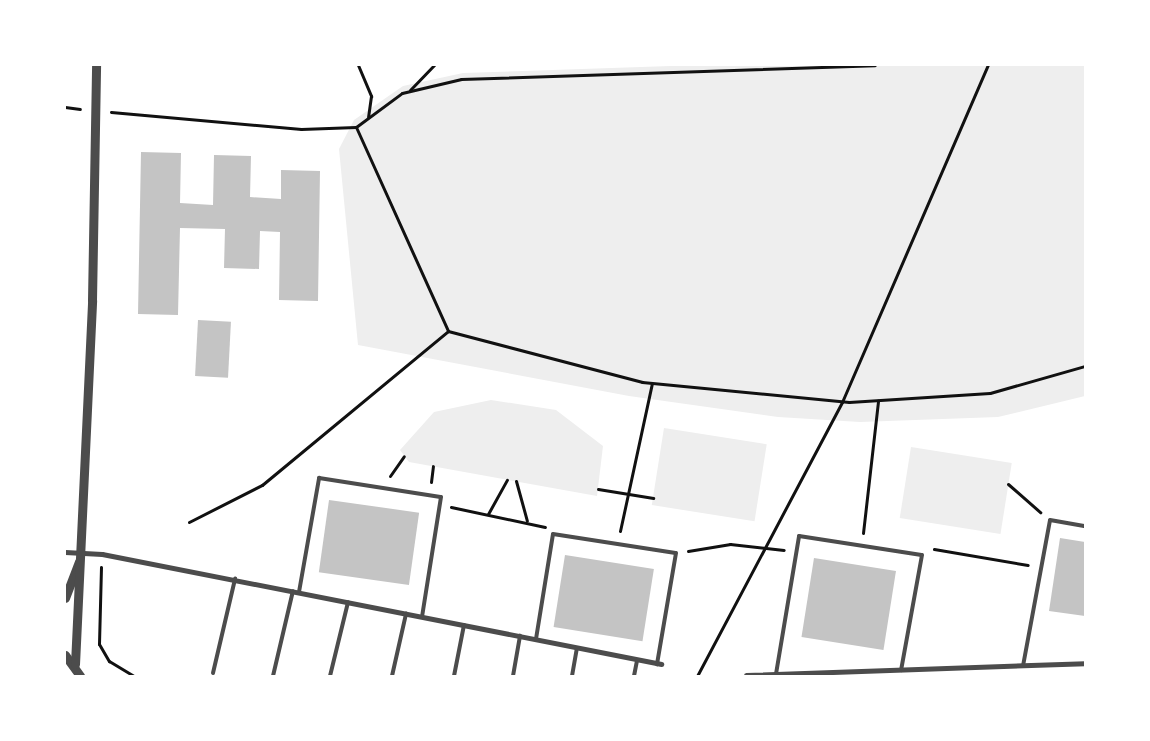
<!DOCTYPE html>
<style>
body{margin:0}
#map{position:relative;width:1150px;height:741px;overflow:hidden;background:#fff;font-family:"PT Sans",sans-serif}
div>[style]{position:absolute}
.green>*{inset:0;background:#eee;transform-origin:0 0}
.building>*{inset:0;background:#c4c4c4;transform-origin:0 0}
.path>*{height:3px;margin:-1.5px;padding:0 1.5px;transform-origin:1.5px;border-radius:1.5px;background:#111}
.service>*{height:4px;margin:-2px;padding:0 2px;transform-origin:2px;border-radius:2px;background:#4c4c4c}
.minor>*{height:5px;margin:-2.5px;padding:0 2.5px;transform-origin:2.5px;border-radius:2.5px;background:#4c4c4c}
.tertiary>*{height:9px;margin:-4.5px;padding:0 4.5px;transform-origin:4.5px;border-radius:4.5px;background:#4c4c4c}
span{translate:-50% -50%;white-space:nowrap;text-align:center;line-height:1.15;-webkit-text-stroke:4px #fff;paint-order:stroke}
.frame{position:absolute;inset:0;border:66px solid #fff;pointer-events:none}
</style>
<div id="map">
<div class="green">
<div style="clip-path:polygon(700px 65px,1085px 65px,1085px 396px,998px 417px,860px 422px,778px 417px,629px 396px,358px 345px,339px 149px,354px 120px,403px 86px,463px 73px)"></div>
<div style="clip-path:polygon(491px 400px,556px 410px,603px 446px,597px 496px,409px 462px,400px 450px,434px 412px)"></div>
<div style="left:664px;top:428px;width:104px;height:78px;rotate:9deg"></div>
<div style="left:911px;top:447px;width:102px;height:72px;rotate:9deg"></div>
</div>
<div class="building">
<div style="clip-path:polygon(141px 152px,181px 153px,180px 203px,213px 205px,214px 155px,251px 156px,250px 197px,281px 199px,281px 170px,320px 171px,318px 301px,279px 300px,280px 232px,260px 231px,259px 269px,224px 268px,225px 229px,180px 228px,178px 315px,138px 314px)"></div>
<div style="left:198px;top:320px;width:33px;height:56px;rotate:3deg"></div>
<div style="left:329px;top:500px;width:91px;height:73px;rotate:8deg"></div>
<div style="clip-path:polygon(1060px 538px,1085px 542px,1085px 616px,1049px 611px)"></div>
<div style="left:565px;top:555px;width:90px;height:73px;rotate:9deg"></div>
<div style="left:814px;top:558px;width:83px;height:80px;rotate:9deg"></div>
</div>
<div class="path">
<div style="left:358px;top:65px;width:34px;rotate:67deg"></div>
<div style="left:371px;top:96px;width:21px;rotate:98deg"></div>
<div style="left:410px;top:90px;width:35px;rotate:-46deg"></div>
<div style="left:65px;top:107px;width:15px;rotate:8deg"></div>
<div style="left:111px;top:112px;width:191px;rotate:5.1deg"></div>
<div style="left:301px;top:129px;width:55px;rotate:-2.1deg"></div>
<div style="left:356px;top:127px;width:224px;rotate:65.7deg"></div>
<div style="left:448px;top:331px;width:201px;rotate:14.7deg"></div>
<div style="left:642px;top:382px;width:208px;rotate:5.5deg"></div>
<div style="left:849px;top:402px;width:141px;rotate:-3.7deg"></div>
<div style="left:990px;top:393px;width:99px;rotate:-15.9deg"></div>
<div style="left:356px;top:127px;width:57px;rotate:-36.5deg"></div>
<div style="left:402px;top:93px;width:61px;rotate:-13.3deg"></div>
<div style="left:461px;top:79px;width:414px;rotate:-1.9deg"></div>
<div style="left:390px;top:476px;width:24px;rotate:-55deg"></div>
<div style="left:516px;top:481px;width:41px;rotate:74.6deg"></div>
<div style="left:431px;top:482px;width:16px;rotate:-83deg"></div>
<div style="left:1008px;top:484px;width:43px;rotate:41.2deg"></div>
<div style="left:598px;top:489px;width:56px;rotate:9.3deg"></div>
<div style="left:451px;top:507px;width:96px;rotate:12deg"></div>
<div style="left:488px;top:514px;width:39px;rotate:-61deg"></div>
<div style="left:189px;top:522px;width:82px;rotate:-26.9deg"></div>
<div style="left:262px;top:485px;width:241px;rotate:-39.6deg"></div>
<div style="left:620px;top:531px;width:151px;rotate:-77.8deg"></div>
<div style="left:863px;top:533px;width:133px;rotate:-83.5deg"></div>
<div style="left:934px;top:549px;width:95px;rotate:9.7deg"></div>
<div style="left:688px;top:551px;width:43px;rotate:-9.5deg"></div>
<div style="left:730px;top:544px;width:54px;rotate:6.3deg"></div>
<div style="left:101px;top:567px;width:77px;rotate:91.5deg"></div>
<div style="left:99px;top:644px;width:20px;rotate:60deg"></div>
<div style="left:109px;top:661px;width:29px;rotate:31deg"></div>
<div style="left:697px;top:676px;width:310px;rotate:-62.1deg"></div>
<div style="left:842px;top:402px;width:367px;rotate:-66.6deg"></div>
</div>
<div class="service">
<div style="left:299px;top:592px;width:116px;rotate:-80deg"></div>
<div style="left:319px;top:478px;width:123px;rotate:8.9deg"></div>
<div style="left:441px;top:497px;width:121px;rotate:99deg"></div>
<div style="left:536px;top:639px;width:106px;rotate:-80.8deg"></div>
<div style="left:553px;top:534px;width:124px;rotate:8.8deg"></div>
<div style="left:676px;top:553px;width:113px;rotate:99.7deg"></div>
<div style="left:1023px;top:666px;width:148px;rotate:-79.5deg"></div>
<div style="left:1050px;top:520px;width:36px;rotate:10deg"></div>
<div style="left:213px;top:673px;width:97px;rotate:-76.8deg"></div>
<div style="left:776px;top:674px;width:140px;rotate:-80.5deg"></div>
<div style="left:799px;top:536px;width:124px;rotate:8.8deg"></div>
<div style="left:922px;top:555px;width:117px;rotate:100.3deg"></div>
<div style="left:273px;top:676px;width:87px;rotate:-76.8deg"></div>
<div style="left:330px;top:676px;width:76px;rotate:-76.3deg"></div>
<div style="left:392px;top:676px;width:64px;rotate:-77.3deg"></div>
<div style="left:454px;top:676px;width:52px;rotate:-78.9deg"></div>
<div style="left:513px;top:676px;width:41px;rotate:-80.1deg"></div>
<div style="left:572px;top:676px;width:28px;rotate:-80deg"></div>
<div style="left:634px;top:676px;width:16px;rotate:-79deg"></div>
</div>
<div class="minor">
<div style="left:65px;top:552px;width:37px;rotate:3deg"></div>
<div style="left:102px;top:554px;width:570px;rotate:11.13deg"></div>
<div style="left:746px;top:675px;width:339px;rotate:-2deg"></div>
</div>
<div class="tertiary">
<div style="left:65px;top:598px;width:39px;rotate:-69deg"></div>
<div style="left:65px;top:655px;width:26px;rotate:54deg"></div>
<div style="left:75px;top:664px;width:364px;rotate:-87.3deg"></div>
<div style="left:92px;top:300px;width:235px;rotate:-89deg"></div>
</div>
<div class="frame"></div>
</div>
